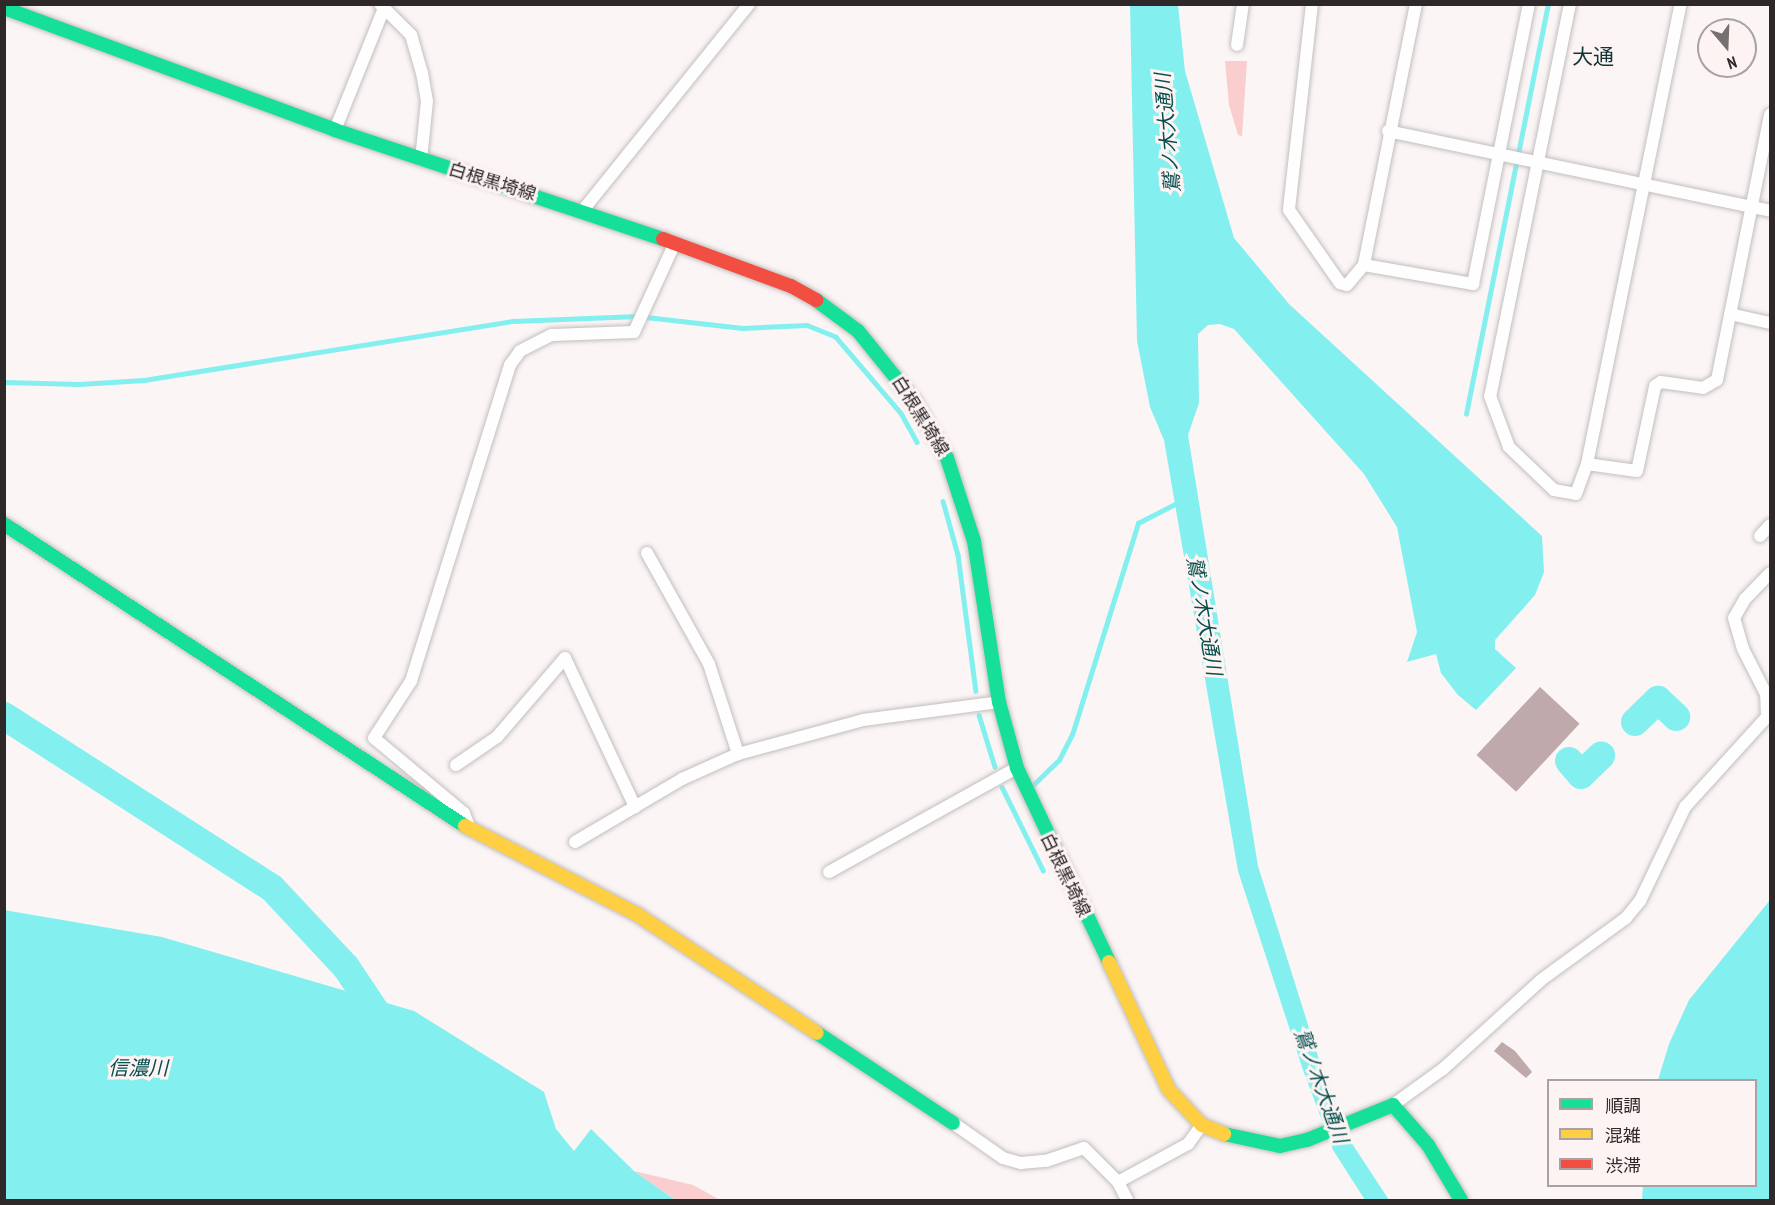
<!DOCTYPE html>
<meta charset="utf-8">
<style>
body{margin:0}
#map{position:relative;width:1775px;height:1205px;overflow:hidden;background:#fbf5f5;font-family:"PT Sans Narrow","Noto Sans JP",sans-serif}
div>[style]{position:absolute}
.green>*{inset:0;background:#facdce}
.water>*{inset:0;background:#83f0ef}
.stream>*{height:4.5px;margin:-2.25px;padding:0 2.25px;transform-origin:2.25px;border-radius:2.25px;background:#83f0ef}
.river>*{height:28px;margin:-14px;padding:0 14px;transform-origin:14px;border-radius:14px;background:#83f0ef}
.building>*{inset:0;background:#bfa9aa;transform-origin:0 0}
.roads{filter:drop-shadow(0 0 2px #c3bebe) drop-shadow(0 0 2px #c3bebe)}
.street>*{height:12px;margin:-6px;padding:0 6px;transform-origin:6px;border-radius:6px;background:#fefefe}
.fast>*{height:14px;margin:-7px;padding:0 7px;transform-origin:7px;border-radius:7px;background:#16e098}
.slow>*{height:14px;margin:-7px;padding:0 7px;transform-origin:7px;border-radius:7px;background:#ffcf43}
.jam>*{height:14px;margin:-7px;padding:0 7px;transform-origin:7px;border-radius:7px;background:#f24e42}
span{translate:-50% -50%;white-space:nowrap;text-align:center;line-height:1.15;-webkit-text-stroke:6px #fdf3f3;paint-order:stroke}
.street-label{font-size:18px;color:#2e2828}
.water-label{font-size:20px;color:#054e4d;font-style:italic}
.quarter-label{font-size:21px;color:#103333}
.frame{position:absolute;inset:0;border:6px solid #2e2828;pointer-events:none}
.legend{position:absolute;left:1547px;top:1079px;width:210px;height:108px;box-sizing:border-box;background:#fdf3f3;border:2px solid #aaa2a2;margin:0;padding:8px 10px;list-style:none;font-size:18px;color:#2e2828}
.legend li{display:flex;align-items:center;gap:12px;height:30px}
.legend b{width:30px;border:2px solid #aaa2a2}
.north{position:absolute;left:1697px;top:18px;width:60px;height:60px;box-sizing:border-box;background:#fdf3f3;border:2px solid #aaa2a2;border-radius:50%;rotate:161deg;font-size:16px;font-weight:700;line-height:24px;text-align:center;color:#2e2828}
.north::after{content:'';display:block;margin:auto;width:21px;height:27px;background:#767070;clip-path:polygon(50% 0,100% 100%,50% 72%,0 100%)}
</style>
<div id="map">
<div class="green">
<div style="clip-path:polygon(1225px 61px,1247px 61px,1242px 136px,1238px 135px,1229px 105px)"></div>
<div style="clip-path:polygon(634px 1171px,693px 1185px,720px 1200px,675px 1200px)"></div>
</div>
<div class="water">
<div style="clip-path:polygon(1130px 5px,1178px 5px,1185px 71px,1234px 238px,1289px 304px,1542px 536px,1544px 572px,1535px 595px,1495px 640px,1495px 649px,1516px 668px,1476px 710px,1458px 695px,1441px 673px,1436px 654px,1407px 662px,1417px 632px,1397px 527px,1364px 474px,1234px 329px,1220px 324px,1208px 325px,1198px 334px,1199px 403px,1188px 435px,1258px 866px,1321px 1066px,1351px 1142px,1389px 1200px,1365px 1200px,1333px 1150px,1303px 1070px,1238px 871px,1164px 440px,1150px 407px,1137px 341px)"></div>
<div style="clip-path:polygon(1770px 900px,1770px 1200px,1642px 1200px,1643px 1186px,1756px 1186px,1756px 1080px,1658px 1080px,1669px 1044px,1689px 1000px)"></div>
<div style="clip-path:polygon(4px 910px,162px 937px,414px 1011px,544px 1092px,556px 1129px,574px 1151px,591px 1129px,634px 1171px,675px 1200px,5px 1200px)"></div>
</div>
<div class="stream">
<div style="left:4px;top:382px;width:75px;rotate:1.5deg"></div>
<div style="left:79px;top:384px;width:65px;rotate:-3.5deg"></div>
<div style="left:144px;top:380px;width:375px;rotate:-9.1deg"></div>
<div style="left:514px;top:321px;width:123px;rotate:-2.3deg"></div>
<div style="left:637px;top:316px;width:106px;rotate:6.5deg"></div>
<div style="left:742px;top:328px;width:65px;rotate:-2.6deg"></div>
<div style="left:807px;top:325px;width:31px;rotate:22deg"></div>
<div style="left:836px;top:337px;width:100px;rotate:49.5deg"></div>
<div style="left:901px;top:413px;width:33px;rotate:61deg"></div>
<div style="left:1466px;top:414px;width:418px;rotate:-78.7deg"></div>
<div style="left:943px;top:501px;width:56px;rotate:74.5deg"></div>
<div style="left:958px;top:555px;width:137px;rotate:82.5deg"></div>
<div style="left:979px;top:715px;width:54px;rotate:72.9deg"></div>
<div style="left:1034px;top:784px;width:35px;rotate:-44deg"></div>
<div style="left:1059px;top:760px;width:28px;rotate:-63deg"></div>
<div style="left:1072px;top:735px;width:222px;rotate:-72.7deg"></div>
<div style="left:1138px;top:523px;width:46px;rotate:-27.1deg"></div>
<div style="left:1002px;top:787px;width:93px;rotate:63.7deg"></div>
</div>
<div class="river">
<div style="left:4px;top:716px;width:318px;rotate:32.7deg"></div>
<div style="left:272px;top:888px;width:108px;rotate:46.9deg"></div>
<div style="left:346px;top:967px;width:76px;rotate:56.3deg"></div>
<div style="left:1635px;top:722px;width:32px;rotate:-44deg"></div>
<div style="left:1658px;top:700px;width:25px;rotate:43deg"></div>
<div style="left:1569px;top:761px;width:18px;rotate:49deg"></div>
<div style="left:1581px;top:775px;width:28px;rotate:-44deg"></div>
</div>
<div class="building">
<div style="left:1540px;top:687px;width:54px;height:93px;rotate:43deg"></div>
<div style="clip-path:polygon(1502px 1042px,1515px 1051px,1532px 1072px,1526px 1078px,1494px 1051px)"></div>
</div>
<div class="roads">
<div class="street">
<div style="left:380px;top:4px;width:44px;rotate:45deg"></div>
<div style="left:411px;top:35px;width:40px;rotate:74deg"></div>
<div style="left:422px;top:73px;width:28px;rotate:80deg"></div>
<div style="left:427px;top:101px;width:59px;rotate:95.8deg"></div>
<div style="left:1312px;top:4px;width:207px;rotate:96.4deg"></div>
<div style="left:1289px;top:210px;width:89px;rotate:55.1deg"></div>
<div style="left:1340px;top:283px;width:7px;rotate:16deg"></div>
<div style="left:1347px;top:285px;width:26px;rotate:-50deg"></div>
<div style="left:1416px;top:4px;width:266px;rotate:101.3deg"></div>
<div style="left:1364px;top:265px;width:111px;rotate:9.9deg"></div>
<div style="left:1473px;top:284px;width:286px;rotate:-78.7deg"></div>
<div style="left:1570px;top:4px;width:400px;rotate:101.5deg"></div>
<div style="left:1490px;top:396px;width:54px;rotate:69.6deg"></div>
<div style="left:1509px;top:447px;width:62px;rotate:43.7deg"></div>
<div style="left:1554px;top:490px;width:22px;rotate:10deg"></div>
<div style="left:1576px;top:494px;width:32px;rotate:-70deg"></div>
<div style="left:1587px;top:464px;width:470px;rotate:-78.5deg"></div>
<div style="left:1237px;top:45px;width:41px;rotate:-81.7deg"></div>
<div style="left:335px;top:130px;width:131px;rotate:-68.1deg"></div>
<div style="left:1388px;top:131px;width:390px;rotate:11.8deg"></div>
<div style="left:583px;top:210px;width:265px;rotate:-51.1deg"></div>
<div style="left:1730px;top:314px;width:41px;rotate:12.7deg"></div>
<div style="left:1587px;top:464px;width:50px;rotate:8deg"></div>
<div style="left:1637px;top:471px;width:87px;rotate:-78deg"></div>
<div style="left:1655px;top:386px;width:7px;rotate:-34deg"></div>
<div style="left:1661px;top:382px;width:42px;rotate:8.1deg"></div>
<div style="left:1703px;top:388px;width:16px;rotate:-30deg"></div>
<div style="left:1717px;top:380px;width:271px;rotate:-78.7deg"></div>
<div style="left:1760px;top:536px;width:15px;rotate:-48deg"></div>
<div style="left:647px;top:553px;width:127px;rotate:60.8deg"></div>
<div style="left:709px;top:664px;width:95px;rotate:72.1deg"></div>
<div style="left:456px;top:765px;width:50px;rotate:-34.3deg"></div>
<div style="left:497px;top:737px;width:104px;rotate:-49.3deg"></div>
<div style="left:565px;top:658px;width:165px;rotate:64.8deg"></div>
<div style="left:470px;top:829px;width:17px;rotate:-111deg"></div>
<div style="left:464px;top:813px;width:117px;rotate:-140.2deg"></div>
<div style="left:374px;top:738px;width:68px;rotate:-57deg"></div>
<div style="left:411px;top:681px;width:331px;rotate:-72.6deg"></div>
<div style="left:510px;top:365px;width:17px;rotate:-54deg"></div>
<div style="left:520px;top:351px;width:36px;rotate:-27deg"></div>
<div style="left:552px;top:335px;width:82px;rotate:-2.1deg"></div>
<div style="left:634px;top:332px;width:96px;rotate:-65.3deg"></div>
<div style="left:575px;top:842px;width:124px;rotate:-30.5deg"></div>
<div style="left:682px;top:779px;width:61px;rotate:-24.1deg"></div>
<div style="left:738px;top:754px;width:130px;rotate:-15.2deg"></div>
<div style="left:863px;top:720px;width:137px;rotate:-7.5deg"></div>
<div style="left:829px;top:872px;width:215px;rotate:-29deg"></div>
<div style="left:1393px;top:1105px;width:62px;rotate:-35.8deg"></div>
<div style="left:1443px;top:1069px;width:132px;rotate:-42.2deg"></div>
<div style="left:1541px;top:980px;width:105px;rotate:-36.1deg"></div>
<div style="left:1626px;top:918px;width:22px;rotate:-51deg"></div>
<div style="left:1640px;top:901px;width:104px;rotate:-64.4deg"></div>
<div style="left:1685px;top:807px;width:122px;rotate:-47.7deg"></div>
<div style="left:1767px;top:717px;width:23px;rotate:-92deg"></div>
<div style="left:1766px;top:694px;width:51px;rotate:-117.1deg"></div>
<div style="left:1743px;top:649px;width:32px;rotate:-106deg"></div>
<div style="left:1734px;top:618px;width:22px;rotate:-60deg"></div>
<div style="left:1745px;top:599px;width:36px;rotate:-46deg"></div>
<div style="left:953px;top:1123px;width:61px;rotate:35deg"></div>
<div style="left:1003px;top:1158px;width:19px;rotate:16deg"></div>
<div style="left:1021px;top:1163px;width:25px;rotate:-5deg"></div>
<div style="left:1046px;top:1161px;width:40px;rotate:-18.9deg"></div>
<div style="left:1084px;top:1148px;width:48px;rotate:45deg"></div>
<div style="left:1118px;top:1182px;width:20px;rotate:63deg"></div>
<div style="left:1118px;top:1182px;width:80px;rotate:-28.5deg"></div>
<div style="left:1188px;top:1144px;width:24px;rotate:-54deg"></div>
</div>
<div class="fast">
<div style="left:4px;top:8px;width:353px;rotate:20.2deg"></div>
<div style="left:335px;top:130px;width:346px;rotate:18.4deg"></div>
<div style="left:816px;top:300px;width:52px;rotate:36.4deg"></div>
<div style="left:858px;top:331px;width:87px;rotate:51deg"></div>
<div style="left:913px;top:399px;width:68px;rotate:60deg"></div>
<div style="left:947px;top:458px;width:87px;rotate:72deg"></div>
<div style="left:974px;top:541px;width:163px;rotate:81.2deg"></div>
<div style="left:999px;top:702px;width:68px;rotate:74.7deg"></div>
<div style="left:1017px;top:768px;width:215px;rotate:64.6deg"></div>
<div style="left:4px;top:524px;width:551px;rotate:33.23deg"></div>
<div style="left:817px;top:1033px;width:163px;rotate:33.5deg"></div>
<div style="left:1224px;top:1134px;width:57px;rotate:12.1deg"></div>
<div style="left:1280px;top:1146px;width:28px;rotate:-13deg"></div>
<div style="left:1307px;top:1140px;width:93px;rotate:-22.1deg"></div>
<div style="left:1393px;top:1105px;width:53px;rotate:48.8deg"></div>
<div style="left:1428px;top:1145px;width:64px;rotate:59deg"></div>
</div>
<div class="slow">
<div style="left:465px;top:826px;width:195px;rotate:27.2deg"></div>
<div style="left:638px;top:915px;width:214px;rotate:33.4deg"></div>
<div style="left:1109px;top:962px;width:141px;rotate:64.9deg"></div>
<div style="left:1169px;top:1090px;width:48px;rotate:46.7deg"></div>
<div style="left:1202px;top:1125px;width:24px;rotate:22deg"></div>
</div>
<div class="jam">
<div style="left:663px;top:239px;width:136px;rotate:20.2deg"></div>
<div style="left:791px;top:286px;width:29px;rotate:29deg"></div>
</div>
</div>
<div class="street-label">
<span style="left:492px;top:182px;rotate:17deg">白根黒埼線</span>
<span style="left:920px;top:416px;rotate:58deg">白根黒埼線</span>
<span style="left:1065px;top:875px;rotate:64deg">白根黒埼線</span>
</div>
<div class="water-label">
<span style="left:1168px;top:133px;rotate:-95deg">鷲ノ木大通川</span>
<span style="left:1204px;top:616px;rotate:80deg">鷲ノ木大通川</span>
<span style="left:138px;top:1068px">信濃川</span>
<span style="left:1321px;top:1086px;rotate:70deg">鷲ノ木大通川</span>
</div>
<div class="quarter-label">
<span style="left:1593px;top:57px">大通</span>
</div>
<div class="frame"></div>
<ul class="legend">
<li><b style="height:8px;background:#16e098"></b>順調</li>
<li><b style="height:8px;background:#ffcf43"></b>混雑</li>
<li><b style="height:8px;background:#f24e42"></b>渋滞</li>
</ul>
<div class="north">N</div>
</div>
